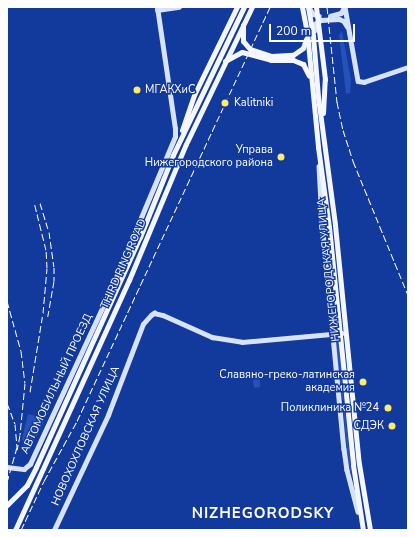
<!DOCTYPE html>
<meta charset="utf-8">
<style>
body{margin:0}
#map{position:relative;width:415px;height:537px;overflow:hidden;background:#12399c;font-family:"Nunito Sans",sans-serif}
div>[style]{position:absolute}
.green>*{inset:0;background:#2551ba}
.secondary>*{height:4.5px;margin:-2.25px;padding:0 2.25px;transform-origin:2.25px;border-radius:2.25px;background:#d7e2fd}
.primary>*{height:5px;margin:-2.5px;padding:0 2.5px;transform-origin:2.5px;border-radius:2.5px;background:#f4f7ff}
.rail>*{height:1px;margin-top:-0.5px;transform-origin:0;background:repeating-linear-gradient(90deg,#fff 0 7px,transparent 0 10px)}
.primary-bridge>*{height:5px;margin:-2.5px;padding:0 2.5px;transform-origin:2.5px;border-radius:2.5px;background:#f4f7ff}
.dots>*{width:11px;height:11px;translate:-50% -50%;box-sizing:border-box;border:2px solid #12399c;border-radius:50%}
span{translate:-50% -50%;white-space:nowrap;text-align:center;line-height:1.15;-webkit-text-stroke:3px #12399c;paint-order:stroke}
.poi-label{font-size:11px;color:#fff}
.left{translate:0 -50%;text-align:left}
.right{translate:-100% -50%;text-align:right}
.street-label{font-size:11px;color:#fff}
.district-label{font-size:15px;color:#fff;font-weight:700;letter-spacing:1px}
.frame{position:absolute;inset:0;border:8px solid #fff;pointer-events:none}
.scale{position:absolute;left:269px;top:24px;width:86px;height:18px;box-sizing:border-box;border:2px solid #fff;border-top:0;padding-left:5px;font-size:12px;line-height:14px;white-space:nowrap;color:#fff;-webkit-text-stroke:3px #12399c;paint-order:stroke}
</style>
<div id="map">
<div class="green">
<div style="clip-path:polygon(342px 31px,351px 80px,350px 93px,346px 94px,339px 35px)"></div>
<div style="clip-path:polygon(337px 337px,338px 338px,344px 401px,342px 399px,335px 338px)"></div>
<div style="clip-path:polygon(259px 370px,260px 387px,254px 388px,252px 371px)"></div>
<div style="clip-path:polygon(343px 410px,345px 410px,352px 477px,348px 461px)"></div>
<div style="clip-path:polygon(28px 414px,41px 417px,44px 422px,31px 447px,26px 451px,24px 449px,22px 439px)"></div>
</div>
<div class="secondary">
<div style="left:309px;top:7px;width:8px;rotate:60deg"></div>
<div style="left:313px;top:14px;width:6px;rotate:18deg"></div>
<div style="left:345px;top:7px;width:75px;rotate:80deg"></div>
<div style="left:358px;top:81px;width:6px;rotate:9deg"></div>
<div style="left:364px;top:82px;width:46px;rotate:-18.8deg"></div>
<div style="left:157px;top:10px;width:22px;rotate:-8deg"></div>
<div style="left:330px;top:16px;width:11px;rotate:-15deg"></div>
<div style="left:341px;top:13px;width:7px;rotate:-63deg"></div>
<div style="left:314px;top:31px;width:7px;rotate:-82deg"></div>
<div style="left:315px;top:24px;width:7px;rotate:-34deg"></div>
<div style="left:321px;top:20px;width:18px;rotate:-3deg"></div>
<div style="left:339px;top:19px;width:5px;rotate:22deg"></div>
<div style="left:344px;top:21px;width:6px;rotate:59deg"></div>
<div style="left:319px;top:166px;width:56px;rotate:86.9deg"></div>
<div style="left:322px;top:222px;width:228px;rotate:84.5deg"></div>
<div style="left:344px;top:449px;width:21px;rotate:82deg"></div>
<div style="left:347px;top:470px;width:43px;rotate:75.3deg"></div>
<div style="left:7px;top:467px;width:17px;rotate:7deg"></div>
<div style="left:24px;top:469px;width:8px;rotate:-40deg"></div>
<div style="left:30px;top:464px;width:193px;rotate:-65.2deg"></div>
<div style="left:111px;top:289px;width:165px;rotate:-67.2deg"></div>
<div style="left:175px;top:137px;width:8px;rotate:-90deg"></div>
<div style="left:175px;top:129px;width:123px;rotate:-98.4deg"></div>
<div style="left:54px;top:530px;width:127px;rotate:-64.8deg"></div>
<div style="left:108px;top:415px;width:97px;rotate:-69deg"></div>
<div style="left:143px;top:324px;width:12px;rotate:-48deg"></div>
<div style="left:151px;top:315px;width:4px;rotate:-34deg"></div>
<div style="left:154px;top:313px;width:9px;rotate:13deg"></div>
<div style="left:163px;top:315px;width:54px;rotate:24.2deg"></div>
<div style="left:212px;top:337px;width:30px;rotate:9deg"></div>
<div style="left:242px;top:342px;width:100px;rotate:-5.1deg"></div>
</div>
<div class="primary">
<div style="left:302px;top:7px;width:25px;rotate:79deg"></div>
<div style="left:307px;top:32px;width:116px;rotate:84.5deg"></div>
<div style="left:318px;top:147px;width:81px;rotate:82.2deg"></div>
<div style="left:329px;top:227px;width:239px;rotate:84.2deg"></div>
<div style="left:353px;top:465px;width:66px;rotate:81.3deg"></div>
<div style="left:308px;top:7px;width:29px;rotate:80deg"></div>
<div style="left:313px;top:36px;width:61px;rotate:85.3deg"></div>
<div style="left:318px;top:97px;width:129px;rotate:82.4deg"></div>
<div style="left:335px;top:225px;width:240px;rotate:84.3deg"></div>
<div style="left:359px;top:464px;width:67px;rotate:80.5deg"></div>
<div style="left:293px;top:55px;width:12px;rotate:-35deg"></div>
<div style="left:303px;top:48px;width:9px;rotate:-72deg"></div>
<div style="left:293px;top:60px;width:11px;rotate:22deg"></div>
<div style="left:303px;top:64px;width:13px;rotate:63deg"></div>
<div style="left:323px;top:113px;width:34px;rotate:-87deg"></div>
<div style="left:182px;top:130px;width:39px;rotate:-71deg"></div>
<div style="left:195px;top:93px;width:96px;rotate:-64deg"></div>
<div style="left:7px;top:505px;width:28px;rotate:-45deg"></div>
<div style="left:27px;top:485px;width:20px;rotate:-63deg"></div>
<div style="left:36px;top:467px;width:252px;rotate:-65.7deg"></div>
<div style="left:140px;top:237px;width:88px;rotate:-68.1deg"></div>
<div style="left:173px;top:155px;width:164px;rotate:-64.4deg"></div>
<div style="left:15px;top:530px;width:275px;rotate:-65.5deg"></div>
<div style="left:129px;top:280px;width:147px;rotate:-67.3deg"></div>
<div style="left:186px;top:144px;width:152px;rotate:-64.3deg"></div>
</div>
<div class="rail">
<div style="left:327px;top:7px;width:96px;rotate:84deg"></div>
<div style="left:337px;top:102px;width:29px;rotate:78deg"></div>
<div style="left:343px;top:130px;width:33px;rotate:72deg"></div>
<div style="left:353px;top:161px;width:145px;rotate:67.7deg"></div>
<div style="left:40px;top:203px;width:30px;rotate:73deg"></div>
<div style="left:49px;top:232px;width:35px;rotate:82deg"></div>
<div style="left:54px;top:267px;width:14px;rotate:90deg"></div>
<div style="left:54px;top:281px;width:36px;rotate:100deg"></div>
<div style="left:7px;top:301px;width:52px;rotate:74.4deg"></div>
<div style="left:21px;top:351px;width:32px;rotate:83deg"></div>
<div style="left:25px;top:383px;width:52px;rotate:95.5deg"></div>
<div style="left:20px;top:435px;width:15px;rotate:101deg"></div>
<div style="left:30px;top:392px;width:80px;rotate:-80.7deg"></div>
<div style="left:43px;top:313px;width:45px;rotate:-84.9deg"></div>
<div style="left:47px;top:268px;width:18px;rotate:-93deg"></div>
<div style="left:46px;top:250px;width:49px;rotate:-104deg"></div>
<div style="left:7px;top:403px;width:22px;rotate:69deg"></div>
<div style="left:15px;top:424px;width:23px;rotate:85deg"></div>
<div style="left:17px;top:447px;width:37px;rotate:106deg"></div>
<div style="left:21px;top:530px;width:54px;rotate:-64.9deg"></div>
<div style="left:44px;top:481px;width:68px;rotate:-61.2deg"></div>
<div style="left:77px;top:421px;width:457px;rotate:-65deg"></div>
</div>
<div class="primary-bridge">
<div style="left:316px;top:7px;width:73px;rotate:82.9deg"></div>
<div style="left:243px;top:25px;width:16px;rotate:90deg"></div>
<div style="left:243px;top:41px;width:11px;rotate:49deg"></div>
<div style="left:250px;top:49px;width:22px;rotate:18deg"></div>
<div style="left:271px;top:56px;width:22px;rotate:-3deg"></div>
<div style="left:225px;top:61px;width:19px;rotate:-28deg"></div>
<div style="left:242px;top:52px;width:30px;rotate:15deg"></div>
<div style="left:271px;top:60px;width:22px"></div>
</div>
<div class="dots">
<div style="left:137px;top:90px;background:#ffeb6a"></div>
<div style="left:225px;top:103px;background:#ffeb6a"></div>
<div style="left:281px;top:157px;background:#ffeb6a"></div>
<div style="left:363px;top:382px;background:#ffeb6a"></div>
<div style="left:388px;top:408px;background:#ffeb6a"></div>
<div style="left:392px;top:426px;background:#ffeb6a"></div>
</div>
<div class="poi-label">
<span class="left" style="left:145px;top:90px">МГАКХиС</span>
<span class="left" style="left:234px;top:103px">Kalitniki</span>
<span class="right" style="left:273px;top:157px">Управа<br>Нижегородского района</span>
<span class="right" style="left:355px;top:382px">Славяно-греко-латинская<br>академия</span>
<span class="right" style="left:379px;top:408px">Поликлиника №24</span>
<span class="right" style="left:384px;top:426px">СДЭК</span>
</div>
<div class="street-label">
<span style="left:124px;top:264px;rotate:-66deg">THIRD RING ROAD</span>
<span style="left:329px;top:270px;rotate:-96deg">НИЖЕГОРОДСКАЯ УЛИЦА</span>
<span style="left:57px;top:384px;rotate:-65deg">АВТОМОБИЛЬНЫЙ ПРОЕЗД</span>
<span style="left:86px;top:436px;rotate:-66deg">НОВОХОХЛОВСКАЯ УЛИЦА</span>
</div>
<div class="district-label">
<span style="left:263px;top:514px">NIZHEGORODSKY</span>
</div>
<div class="frame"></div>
<div class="scale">200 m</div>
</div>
